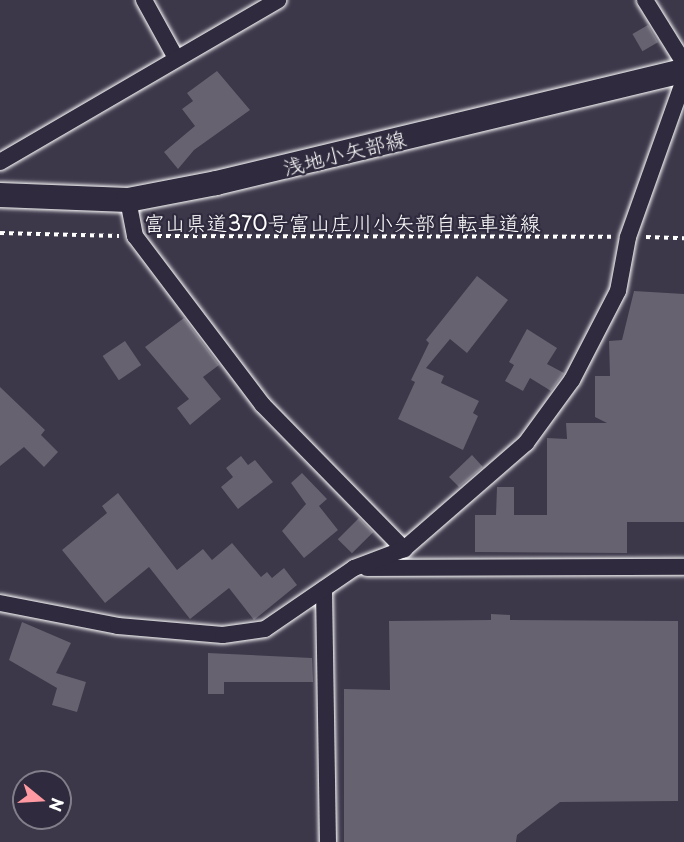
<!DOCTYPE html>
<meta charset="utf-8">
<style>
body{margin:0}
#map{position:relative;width:684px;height:842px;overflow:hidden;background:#3c3749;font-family:"Playpen Sans","Klee One",sans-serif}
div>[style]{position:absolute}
.building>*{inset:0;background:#666270;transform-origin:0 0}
.path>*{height:4px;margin-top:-2px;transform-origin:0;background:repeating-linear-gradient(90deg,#fff 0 4.5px,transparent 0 9px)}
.roads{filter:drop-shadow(0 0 2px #fff) drop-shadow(0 0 2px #fff)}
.street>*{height:16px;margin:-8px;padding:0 8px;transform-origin:8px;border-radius:8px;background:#2f2a3d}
.secondary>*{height:24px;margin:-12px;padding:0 12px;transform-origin:12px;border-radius:12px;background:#2f2a3d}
span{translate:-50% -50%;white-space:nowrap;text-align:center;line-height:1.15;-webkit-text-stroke:4.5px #2f2a3d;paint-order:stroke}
.street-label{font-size:21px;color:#fff}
.north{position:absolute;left:12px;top:770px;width:60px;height:60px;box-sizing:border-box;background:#2f2a3d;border:2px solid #827f8b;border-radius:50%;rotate:108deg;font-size:16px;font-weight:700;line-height:24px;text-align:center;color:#fff}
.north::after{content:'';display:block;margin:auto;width:21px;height:27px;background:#ff9aa2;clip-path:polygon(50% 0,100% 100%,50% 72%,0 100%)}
</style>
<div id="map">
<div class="building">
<div style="left:648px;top:25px;width:20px;height:18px;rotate:60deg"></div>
<div style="clip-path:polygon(217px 71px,250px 110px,194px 150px,178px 169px,164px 152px,195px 126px,182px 109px,193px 101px,187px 93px)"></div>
<div style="clip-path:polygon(477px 276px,508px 300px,467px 353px,450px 339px,426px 368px,444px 376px,441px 383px,479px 401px,473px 413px,478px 416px,463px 450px,398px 419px,415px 382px,411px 380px,429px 343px,426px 340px)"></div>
<div style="clip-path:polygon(634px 291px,684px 294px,684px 522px,627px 522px,627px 553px,475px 552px,475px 515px,496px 515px,497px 487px,514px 487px,514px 515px,547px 515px,547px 438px,567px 439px,566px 423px,607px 423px,595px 417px,595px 376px,610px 376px,609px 341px,622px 340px)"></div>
<div style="clip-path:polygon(184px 318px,219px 365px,203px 377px,221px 399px,190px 425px,177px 408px,189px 399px,145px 347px)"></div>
<div style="clip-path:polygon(527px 329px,557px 348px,547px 364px,564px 373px,551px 391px,530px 378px,523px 391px,505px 381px,514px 365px,509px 362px)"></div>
<div style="left:125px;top:341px;width:29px;height:27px;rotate:56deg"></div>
<div style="clip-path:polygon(0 387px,45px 430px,41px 435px,58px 452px,44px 467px,24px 447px,0 466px)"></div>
<div style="clip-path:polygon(472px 455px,483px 467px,459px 487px,449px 477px)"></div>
<div style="clip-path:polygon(241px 456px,248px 465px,255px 460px,273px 482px,238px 509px,221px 487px,233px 477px,226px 468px)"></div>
<div style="clip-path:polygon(302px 473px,327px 499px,319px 506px,338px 530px,304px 558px,282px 531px,306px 504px,291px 483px)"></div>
<div style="clip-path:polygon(118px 493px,177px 570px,203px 549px,212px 560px,232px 543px,261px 577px,267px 572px,272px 578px,284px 568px,297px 585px,254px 620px,229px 588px,190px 619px,149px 567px,105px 603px,62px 550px,107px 513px,102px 506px)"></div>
<div style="left:359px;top:518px;width:20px;height:30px;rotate:45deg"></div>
<div style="clip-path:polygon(491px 614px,510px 615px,510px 620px,678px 621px,678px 801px,560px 802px,517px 835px,516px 842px,344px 842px,344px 689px,390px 690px,389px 621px,491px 620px)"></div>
<div style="clip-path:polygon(22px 622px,71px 643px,56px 673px,86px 682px,77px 712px,52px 705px,57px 688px,9px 660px)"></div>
<div style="clip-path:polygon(208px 653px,312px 658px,313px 682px,224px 682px,224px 694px,208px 694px)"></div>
</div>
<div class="path">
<div style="left:0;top:233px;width:119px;rotate:1.4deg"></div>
<div style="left:157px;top:236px;width:454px;rotate:0.1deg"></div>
<div style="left:646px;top:237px;width:38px;rotate:2deg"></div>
</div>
<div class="roads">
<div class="street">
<div style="left:144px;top:0;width:66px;rotate:61.1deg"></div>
<div style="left:645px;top:0;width:74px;rotate:58.2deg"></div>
<div style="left:0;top:162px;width:322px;rotate:-30.2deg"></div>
<div style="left:128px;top:200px;width:37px;rotate:79deg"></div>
<div style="left:135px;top:236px;width:212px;rotate:52.9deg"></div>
<div style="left:263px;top:405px;width:202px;rotate:45.6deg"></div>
<div style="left:367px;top:568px;width:317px;rotate:-0.2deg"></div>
<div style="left:324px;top:589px;width:253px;rotate:89.1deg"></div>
<div style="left:0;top:603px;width:120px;rotate:11deg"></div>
<div style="left:118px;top:626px;width:105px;rotate:4.9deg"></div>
<div style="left:223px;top:635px;width:42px;rotate:-8.1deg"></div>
<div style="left:265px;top:629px;width:108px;rotate:-34.4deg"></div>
<div style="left:354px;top:568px;width:53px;rotate:-20.8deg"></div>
<div style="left:404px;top:549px;width:162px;rotate:-41deg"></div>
<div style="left:526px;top:443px;width:78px;rotate:-53.9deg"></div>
<div style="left:572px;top:380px;width:100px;rotate:-62.7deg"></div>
<div style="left:618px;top:291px;width:55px;rotate:-79.5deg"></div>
<div style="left:628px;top:237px;width:167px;rotate:-70.4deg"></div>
</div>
<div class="secondary">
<div style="left:0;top:195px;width:128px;rotate:2.2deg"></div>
<div style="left:128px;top:200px;width:90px;rotate:-10.9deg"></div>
<div style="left:216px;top:183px;width:481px;rotate:-13.5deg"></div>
</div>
</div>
<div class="street-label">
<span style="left:344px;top:152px;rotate:-14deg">浅地小矢部線</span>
<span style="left:342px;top:222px">富山県道370号富山庄川小矢部自転車道線</span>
</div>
<div class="north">N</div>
</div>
